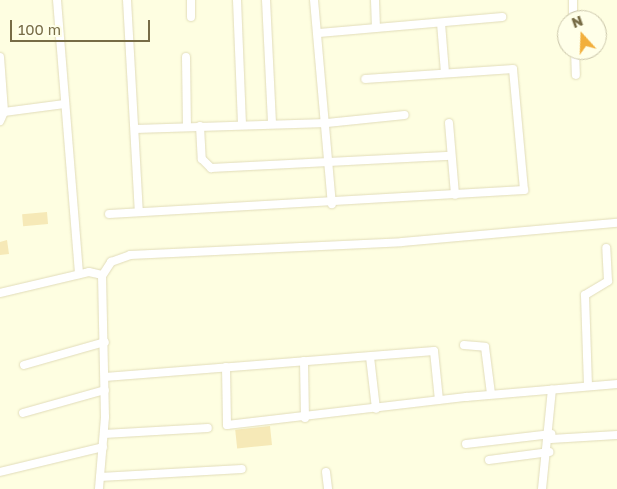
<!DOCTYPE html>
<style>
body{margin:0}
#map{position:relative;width:617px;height:489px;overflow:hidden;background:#fefee1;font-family:"Golos Text",sans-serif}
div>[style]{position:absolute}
.building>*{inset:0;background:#f6e9b7;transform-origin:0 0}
.roads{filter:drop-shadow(0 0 1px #e1dcb9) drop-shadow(0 0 1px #e1dcb9)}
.street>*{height:8px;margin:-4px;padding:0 4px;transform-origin:4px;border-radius:4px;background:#fff}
span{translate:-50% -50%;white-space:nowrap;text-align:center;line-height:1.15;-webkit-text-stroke:4px #ffffe9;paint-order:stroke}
.north{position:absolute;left:557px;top:10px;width:50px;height:50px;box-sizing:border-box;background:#ffffe9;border:1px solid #c9c4a8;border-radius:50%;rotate:340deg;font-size:14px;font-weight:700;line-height:20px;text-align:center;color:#776c46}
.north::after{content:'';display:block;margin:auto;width:18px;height:22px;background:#f2af3c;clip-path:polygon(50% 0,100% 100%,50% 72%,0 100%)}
.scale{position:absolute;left:10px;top:20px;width:140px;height:22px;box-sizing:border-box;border:2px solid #776c46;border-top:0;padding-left:6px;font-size:15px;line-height:18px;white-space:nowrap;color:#776c46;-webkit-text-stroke:4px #ffffe9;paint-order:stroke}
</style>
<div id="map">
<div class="building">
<div style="left:47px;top:212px;width:12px;height:25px;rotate:85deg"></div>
<div style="clip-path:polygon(7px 240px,9px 254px,0 255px,0 242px)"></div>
<div style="left:270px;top:426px;width:19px;height:35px;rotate:84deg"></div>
</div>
<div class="roads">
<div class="street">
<div style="left:57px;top:0;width:275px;rotate:85.4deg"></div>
<div style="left:127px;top:0;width:212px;rotate:86.8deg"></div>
<div style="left:191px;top:0;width:17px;rotate:90deg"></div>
<div style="left:237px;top:0;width:125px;rotate:87.7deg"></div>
<div style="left:266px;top:0;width:124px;rotate:87.2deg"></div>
<div style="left:314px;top:0;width:205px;rotate:85deg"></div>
<div style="left:375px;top:0;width:28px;rotate:88deg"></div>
<div style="left:573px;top:0;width:20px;rotate:90deg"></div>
<div style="left:441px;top:23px;width:50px;rotate:85.4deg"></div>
<div style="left:319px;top:33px;width:184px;rotate:-5deg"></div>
<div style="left:575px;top:50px;width:25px;rotate:88deg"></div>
<div style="left:0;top:57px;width:55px;rotate:85.8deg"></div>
<div style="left:186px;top:57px;width:70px;rotate:89.2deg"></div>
<div style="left:0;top:121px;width:10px;rotate:-66deg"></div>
<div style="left:4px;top:112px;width:61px;rotate:-7.6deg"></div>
<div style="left:449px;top:123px;width:72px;rotate:85.2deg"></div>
<div style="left:200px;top:126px;width:33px;rotate:87deg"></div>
<div style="left:202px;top:159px;width:13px;rotate:45deg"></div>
<div style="left:211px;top:168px;width:240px;rotate:-2.9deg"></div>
<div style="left:135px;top:129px;width:192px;rotate:-1.8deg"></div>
<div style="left:327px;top:123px;width:78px;rotate:-5.9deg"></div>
<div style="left:109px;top:214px;width:416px;rotate:-3.3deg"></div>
<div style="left:524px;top:190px;width:121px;rotate:-95.2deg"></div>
<div style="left:513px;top:69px;width:148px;rotate:176.1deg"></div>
<div style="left:102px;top:276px;width:17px;rotate:-57deg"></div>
<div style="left:111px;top:262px;width:20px;rotate:-20deg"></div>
<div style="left:130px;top:255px;width:272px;rotate:-2.7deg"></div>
<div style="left:402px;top:242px;width:216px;rotate:-5.1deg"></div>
<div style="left:0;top:293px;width:91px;rotate:-13.3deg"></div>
<div style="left:89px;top:272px;width:13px;rotate:13deg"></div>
<div style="left:102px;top:275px;width:142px;rotate:88.8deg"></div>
<div style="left:105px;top:417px;width:72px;rotate:94.8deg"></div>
<div style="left:464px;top:345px;width:21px;rotate:5deg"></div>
<div style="left:485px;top:347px;width:47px;rotate:82.7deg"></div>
<div style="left:370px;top:357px;width:52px;rotate:83.4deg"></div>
<div style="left:304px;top:361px;width:57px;rotate:89deg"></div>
<div style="left:24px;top:365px;width:84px;rotate:-15.9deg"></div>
<div style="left:226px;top:367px;width:58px;rotate:89deg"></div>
<div style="left:227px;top:425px;width:241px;rotate:-6.7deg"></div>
<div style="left:466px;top:397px;width:152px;rotate:-4.9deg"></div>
<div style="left:105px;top:377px;width:330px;rotate:-4.5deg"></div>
<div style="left:434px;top:351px;width:49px;rotate:84.2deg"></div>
<div style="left:588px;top:386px;width:91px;rotate:-91.9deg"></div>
<div style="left:585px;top:295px;width:27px;rotate:-31deg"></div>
<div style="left:608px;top:281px;width:33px;rotate:-93deg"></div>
<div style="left:23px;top:413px;width:85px;rotate:-15.7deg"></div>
<div style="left:104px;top:434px;width:104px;rotate:-3.3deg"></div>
<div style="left:551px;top:439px;width:66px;rotate:-3.5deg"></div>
<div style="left:466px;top:444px;width:86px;rotate:-6.7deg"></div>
<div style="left:489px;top:460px;width:61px;rotate:-7.6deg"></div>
<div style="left:0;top:472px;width:106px;rotate:-13.6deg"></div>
<div style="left:326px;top:472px;width:17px;rotate:83deg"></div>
<div style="left:100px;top:477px;width:142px;rotate:-3.2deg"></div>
<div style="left:542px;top:489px;width:100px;rotate:-84.3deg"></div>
</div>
</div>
<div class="north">N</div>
<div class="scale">100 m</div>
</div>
